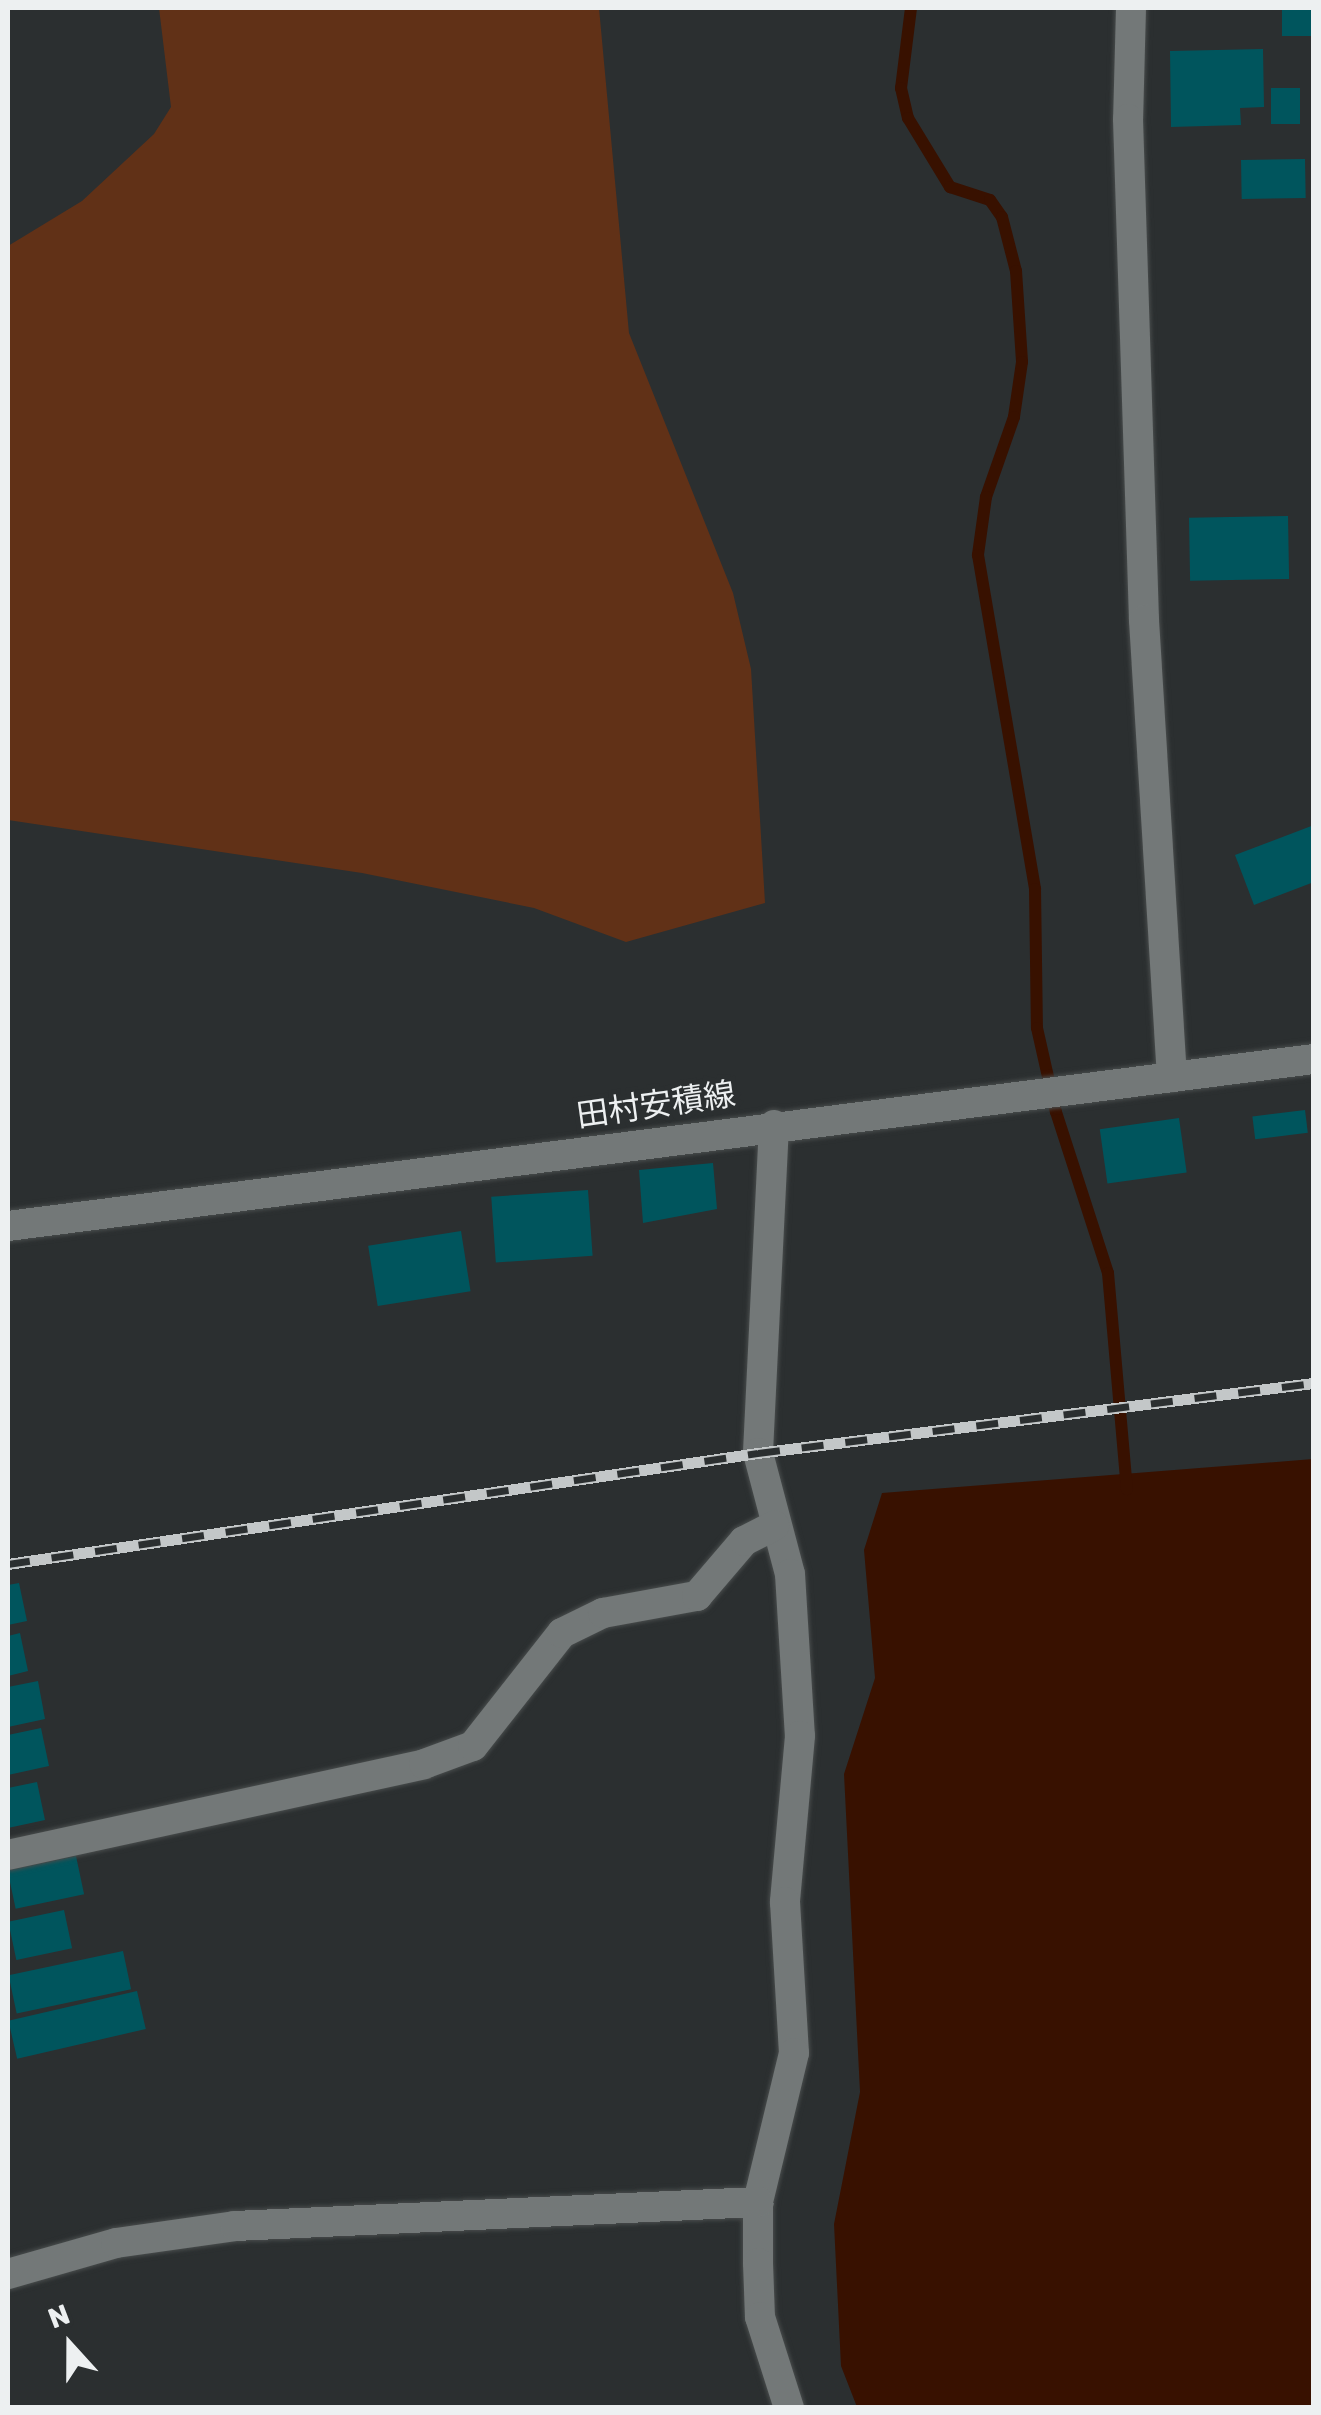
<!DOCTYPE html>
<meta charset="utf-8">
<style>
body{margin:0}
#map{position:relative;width:1321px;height:2415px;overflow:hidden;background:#2b2f30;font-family:Rubik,"Noto Sans JP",sans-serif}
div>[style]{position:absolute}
.green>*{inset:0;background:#613117}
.water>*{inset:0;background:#381100}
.stream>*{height:12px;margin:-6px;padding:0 6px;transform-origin:6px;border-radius:6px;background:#381100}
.building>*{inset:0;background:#00555d;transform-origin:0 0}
.roads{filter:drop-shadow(0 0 2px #484c4c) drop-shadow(0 0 2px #484c4c)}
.minor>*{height:30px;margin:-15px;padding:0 15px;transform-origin:15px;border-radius:15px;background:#737878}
.secondary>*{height:30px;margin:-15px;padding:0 15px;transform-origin:15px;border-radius:15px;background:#737878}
.rail>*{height:11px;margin-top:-5.5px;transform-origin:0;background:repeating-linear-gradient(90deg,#2b2f30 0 22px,#c3c7c8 0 44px);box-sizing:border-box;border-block:2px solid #c3c7c8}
span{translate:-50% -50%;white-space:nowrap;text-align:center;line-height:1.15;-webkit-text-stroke:10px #2b2f30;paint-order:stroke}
.street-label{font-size:32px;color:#edf0f1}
.frame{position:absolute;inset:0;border:10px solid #edf0f1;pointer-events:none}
.north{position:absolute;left:20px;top:2295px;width:100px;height:100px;-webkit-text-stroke:8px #2b2f30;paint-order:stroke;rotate:339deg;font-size:28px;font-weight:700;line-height:40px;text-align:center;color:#edf0f1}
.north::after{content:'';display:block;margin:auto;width:35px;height:45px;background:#edf0f1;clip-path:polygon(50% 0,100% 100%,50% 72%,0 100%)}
</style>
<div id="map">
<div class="green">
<div style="clip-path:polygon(159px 8px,599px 8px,629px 333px,733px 593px,751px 669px,765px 903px,626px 942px,534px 908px,362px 873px,8px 820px,8px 246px,82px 201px,154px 134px,171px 107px)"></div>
</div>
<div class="water">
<div style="clip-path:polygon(1313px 1459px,1313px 2407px,857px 2407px,841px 2366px,834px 2224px,860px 2092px,844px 1774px,875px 1678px,864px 1550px,882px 1493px)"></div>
</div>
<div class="stream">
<div style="left:911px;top:8px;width:81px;rotate:97.1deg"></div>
<div style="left:901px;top:88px;width:31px;rotate:77deg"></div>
<div style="left:908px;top:118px;width:81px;rotate:58.7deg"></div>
<div style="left:950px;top:187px;width:42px;rotate:18deg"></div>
<div style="left:990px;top:200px;width:21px;rotate:55deg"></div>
<div style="left:1002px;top:217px;width:56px;rotate:75.5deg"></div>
<div style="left:1016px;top:271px;width:91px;rotate:86.2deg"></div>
<div style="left:1022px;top:362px;width:56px;rotate:98.3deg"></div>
<div style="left:1014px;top:417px;width:85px;rotate:109.3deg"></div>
<div style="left:986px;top:497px;width:59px;rotate:97.9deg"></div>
<div style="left:978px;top:555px;width:339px;rotate:80.3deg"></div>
<div style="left:1035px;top:889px;width:139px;rotate:89.2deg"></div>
<div style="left:1037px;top:1028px;width:86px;rotate:77.3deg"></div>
<div style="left:1056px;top:1112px;width:169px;rotate:72.1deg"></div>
<div style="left:1108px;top:1273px;width:217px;rotate:85deg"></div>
</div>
<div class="building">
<div style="left:1282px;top:8px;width:32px;height:28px"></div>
<div style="clip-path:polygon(1263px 49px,1264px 107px,1240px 108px,1241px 125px,1171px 127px,1170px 51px)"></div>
<div style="left:1271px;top:88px;width:29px;height:36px"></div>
<div style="left:1305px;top:159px;width:39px;height:64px;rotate:89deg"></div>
<div style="left:1288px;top:516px;width:63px;height:99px;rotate:89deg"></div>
<div style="clip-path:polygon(1314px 825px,1314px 882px,1254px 905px,1235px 855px)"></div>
<div style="left:1305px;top:1110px;width:23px;height:53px;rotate:83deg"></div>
<div style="left:1179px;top:1118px;width:55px;height:80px;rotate:82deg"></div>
<div style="clip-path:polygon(713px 1163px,717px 1209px,643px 1223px,639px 1170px)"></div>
<div style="left:588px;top:1190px;width:66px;height:97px;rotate:86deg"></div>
<div style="left:461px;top:1231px;width:61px;height:94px;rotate:81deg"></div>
<div style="clip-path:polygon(19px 1583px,27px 1621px,8px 1625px,8px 1585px)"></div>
<div style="clip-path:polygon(20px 1633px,28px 1671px,8px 1676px,8px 1636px)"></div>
<div style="clip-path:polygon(38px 1681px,45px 1719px,8px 1727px,8px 1687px)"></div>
<div style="clip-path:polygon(41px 1728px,49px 1766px,8px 1775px,8px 1735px)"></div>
<div style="clip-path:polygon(37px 1782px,45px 1820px,8px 1828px,8px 1788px)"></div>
<div style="left:76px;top:1856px;width:39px;height:70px;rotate:78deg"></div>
<div style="left:64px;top:1910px;width:39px;height:57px;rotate:78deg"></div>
<div style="left:123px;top:1951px;width:39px;height:117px;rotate:78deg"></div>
<div style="left:137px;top:1991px;width:39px;height:132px;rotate:77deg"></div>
</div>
<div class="roads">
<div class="minor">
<div style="left:1131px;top:8px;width:111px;rotate:91.5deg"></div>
<div style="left:1128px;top:119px;width:501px;rotate:88.17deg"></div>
<div style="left:1144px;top:620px;width:458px;rotate:86.5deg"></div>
<div style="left:774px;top:1125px;width:328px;rotate:92.8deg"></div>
<div style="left:758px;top:1453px;width:125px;rotate:75.2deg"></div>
<div style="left:790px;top:1574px;width:162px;rotate:86.5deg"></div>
<div style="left:800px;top:1736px;width:167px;rotate:95.2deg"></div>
<div style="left:785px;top:1902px;width:151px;rotate:86.6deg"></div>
<div style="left:794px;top:2053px;width:153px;rotate:103.6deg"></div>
<div style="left:758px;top:2202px;width:61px;rotate:90deg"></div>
<div style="left:758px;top:2263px;width:54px;rotate:87.9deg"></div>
<div style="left:760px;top:2317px;width:96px;rotate:72.3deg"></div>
<div style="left:8px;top:1855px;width:426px;rotate:-12.3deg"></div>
<div style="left:424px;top:1764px;width:52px;rotate:-20.2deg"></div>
<div style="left:473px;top:1746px;width:144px;rotate:-51.8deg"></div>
<div style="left:562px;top:1633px;width:46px;rotate:-26deg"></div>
<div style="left:603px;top:1613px;width:96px;rotate:-10.3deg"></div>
<div style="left:697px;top:1596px;width:72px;rotate:-49.5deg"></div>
<div style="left:744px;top:1541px;width:34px;rotate:-27deg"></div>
<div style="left:8px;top:2274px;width:112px;rotate:-16deg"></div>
<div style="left:116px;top:2243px;width:120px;rotate:-8.1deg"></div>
<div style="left:235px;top:2226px;width:524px;rotate:-2.63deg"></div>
</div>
<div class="secondary">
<div style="left:8px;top:1226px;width:1317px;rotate:-7.29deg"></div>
</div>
</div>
<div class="rail">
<div style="left:8px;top:1564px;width:758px;rotate:-8.42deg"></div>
<div style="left:758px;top:1453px;width:560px;rotate:-7.18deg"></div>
</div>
<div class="street-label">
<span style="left:656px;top:1105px;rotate:-8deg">田村安積線</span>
</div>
<div class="frame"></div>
<div class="north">N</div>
</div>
